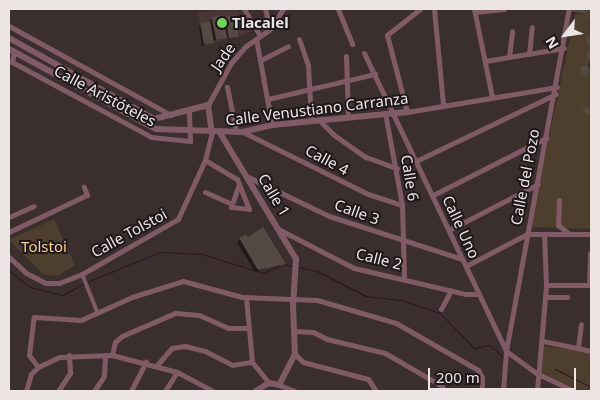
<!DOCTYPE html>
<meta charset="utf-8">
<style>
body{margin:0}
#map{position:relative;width:600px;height:400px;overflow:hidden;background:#3b2f2e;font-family:"Noto Sans",sans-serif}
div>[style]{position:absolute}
.built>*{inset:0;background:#493635}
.green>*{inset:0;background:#4d3e2d}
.shadow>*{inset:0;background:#0007}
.stream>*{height:1px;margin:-0.5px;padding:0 0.5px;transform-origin:0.5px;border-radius:0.5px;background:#2d1227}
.building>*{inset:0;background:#554944;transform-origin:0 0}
.pedestrian>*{height:4px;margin:-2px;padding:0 2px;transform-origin:2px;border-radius:2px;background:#805b66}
.minor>*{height:5px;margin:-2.5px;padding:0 2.5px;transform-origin:2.5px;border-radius:2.5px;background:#805b66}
.tertiary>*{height:6px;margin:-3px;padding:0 3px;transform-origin:3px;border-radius:3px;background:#805b66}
.dots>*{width:14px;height:14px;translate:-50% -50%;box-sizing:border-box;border:2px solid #1e1818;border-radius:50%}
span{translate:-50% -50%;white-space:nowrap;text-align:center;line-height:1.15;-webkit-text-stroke:4px #1e1818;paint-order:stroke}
.poi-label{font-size:15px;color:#ede5e4;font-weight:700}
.left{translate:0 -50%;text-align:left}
.street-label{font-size:15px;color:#ede5e4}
.park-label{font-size:15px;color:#fdce9a}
.frame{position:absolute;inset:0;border:10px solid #ede5e4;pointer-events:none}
.north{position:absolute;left:540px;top:10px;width:50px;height:50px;-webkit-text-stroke:4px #1e1818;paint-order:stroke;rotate:239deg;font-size:14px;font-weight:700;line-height:20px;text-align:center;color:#ede5e4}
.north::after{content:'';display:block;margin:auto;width:18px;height:22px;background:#ede5e4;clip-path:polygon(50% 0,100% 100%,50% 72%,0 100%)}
.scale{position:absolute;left:428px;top:368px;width:148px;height:22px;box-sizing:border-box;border:2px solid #ede5e4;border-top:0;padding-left:6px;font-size:15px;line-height:18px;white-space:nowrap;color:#ede5e4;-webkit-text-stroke:4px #1e1818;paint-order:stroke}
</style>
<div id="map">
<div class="built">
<div style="clip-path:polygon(225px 9px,236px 9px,250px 32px,204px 47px,198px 13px)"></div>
</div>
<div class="green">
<div style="clip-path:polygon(576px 9px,591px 9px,591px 229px,530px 227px)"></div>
<div style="clip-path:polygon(54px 219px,75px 265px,59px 275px,49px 276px,43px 274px,9px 240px)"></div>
<div style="clip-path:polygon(544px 346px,591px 353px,591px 391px,582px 391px,541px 373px)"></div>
</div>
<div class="shadow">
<div style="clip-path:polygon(573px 9px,586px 9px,585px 14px,572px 13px)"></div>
<div style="clip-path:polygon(591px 13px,591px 23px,589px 23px)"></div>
<div style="clip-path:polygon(226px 18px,238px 36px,228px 40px,227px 35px,202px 46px,199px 26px,212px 19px,222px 21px)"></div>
<div style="clip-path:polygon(589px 62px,591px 67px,587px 68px,586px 74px,581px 75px,581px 69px,589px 67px)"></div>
<div style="clip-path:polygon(246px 235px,284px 263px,255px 272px,237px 242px)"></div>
</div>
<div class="stream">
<div style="left:284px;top:264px;width:8px;rotate:14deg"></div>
<div style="left:298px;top:267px;width:19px;rotate:12deg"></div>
<div style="left:317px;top:271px;width:55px;rotate:27deg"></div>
<div style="left:366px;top:296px;width:35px;rotate:7deg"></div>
<div style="left:401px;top:300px;width:41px;rotate:18.4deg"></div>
<div style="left:440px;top:313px;width:49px;rotate:45.8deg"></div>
<div style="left:474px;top:348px;width:16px;rotate:-11deg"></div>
<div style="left:490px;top:345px;width:18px;rotate:43deg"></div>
<div style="left:9px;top:271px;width:26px;rotate:37deg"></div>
<div style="left:30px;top:287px;width:33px;rotate:14deg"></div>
<div style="left:62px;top:295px;width:25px;rotate:-27deg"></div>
<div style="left:87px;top:282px;width:79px;rotate:-22.3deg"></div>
<div style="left:160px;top:252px;width:42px;rotate:2.7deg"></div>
<div style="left:202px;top:254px;width:64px;rotate:17.3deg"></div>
<div style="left:263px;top:273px;width:17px;rotate:-25deg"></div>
<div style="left:555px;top:369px;width:40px;rotate:26.6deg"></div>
</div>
<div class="building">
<div style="clip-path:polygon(573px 9px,588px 9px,587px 14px,572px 12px)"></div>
<div style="left:222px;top:15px;width:23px;height:11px;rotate:77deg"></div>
<div style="left:235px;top:15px;width:22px;height:10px;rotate:80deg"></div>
<div style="left:210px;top:21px;width:22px;height:10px;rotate:80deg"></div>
<div style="clip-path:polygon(587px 38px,591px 39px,591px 45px,587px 45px)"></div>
<div style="clip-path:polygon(586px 52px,591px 52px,591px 58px,588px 58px)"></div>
<div style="left:581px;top:66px;width:7px;height:9px"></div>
<div style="clip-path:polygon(585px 107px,591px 111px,588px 115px,582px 110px)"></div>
<div style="clip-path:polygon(263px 227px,286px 264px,258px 270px,239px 238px,246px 234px,248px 237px)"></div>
</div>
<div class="pedestrian">
<div style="left:82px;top:274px;width:43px;rotate:68.2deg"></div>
</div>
<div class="minor">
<div style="left:244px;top:9px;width:31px;rotate:59deg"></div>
<div style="left:265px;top:9px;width:20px;rotate:75deg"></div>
<div style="left:338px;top:9px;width:38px;rotate:68deg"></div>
<div style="left:420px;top:9px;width:42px;rotate:141.8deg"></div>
<div style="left:387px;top:35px;width:80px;rotate:75.4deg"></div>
<div style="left:407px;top:112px;width:152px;rotate:-9.5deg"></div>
<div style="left:434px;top:9px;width:95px;rotate:84.6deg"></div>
<div style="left:474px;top:9px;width:90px;rotate:78.4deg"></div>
<div style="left:475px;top:12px;width:29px;rotate:-6deg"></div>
<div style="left:9px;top:26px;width:185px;rotate:28.8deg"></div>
<div style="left:256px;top:39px;width:87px;rotate:79.5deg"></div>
<div style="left:299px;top:39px;width:28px;rotate:71deg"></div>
<div style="left:308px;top:65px;width:56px;rotate:86.9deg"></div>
<div style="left:14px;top:52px;width:10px;rotate:101deg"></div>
<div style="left:12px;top:62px;width:158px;rotate:28.3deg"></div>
<div style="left:151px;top:137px;width:39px;rotate:6deg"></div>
<div style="left:190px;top:141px;width:30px;rotate:-92deg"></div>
<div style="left:364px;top:53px;width:330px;rotate:64.5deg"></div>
<div style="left:506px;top:351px;width:39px;rotate:36deg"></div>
<div style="left:538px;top:374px;width:40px;rotate:25deg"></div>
<div style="left:529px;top:54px;width:27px;rotate:-84deg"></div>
<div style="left:346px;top:56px;width:61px;rotate:88.1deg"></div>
<div style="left:509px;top:57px;width:26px;rotate:-83deg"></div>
<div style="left:261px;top:60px;width:30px;rotate:-27deg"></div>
<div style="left:485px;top:61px;width:80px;rotate:-9.3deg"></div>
<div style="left:227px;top:87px;width:45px;rotate:78.4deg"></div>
<div style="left:268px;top:99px;width:110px;rotate:-13.2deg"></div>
<div style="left:208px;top:105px;width:48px;rotate:-61.3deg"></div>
<div style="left:231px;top:63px;width:23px;rotate:-49deg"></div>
<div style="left:246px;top:46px;width:29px;rotate:-35deg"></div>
<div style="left:270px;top:29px;width:24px;rotate:-57deg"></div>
<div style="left:385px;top:113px;width:94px;rotate:79.5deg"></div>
<div style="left:402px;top:205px;width:73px;rotate:88.4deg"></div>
<div style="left:319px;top:120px;width:21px;rotate:45deg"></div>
<div style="left:334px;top:135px;width:39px;rotate:35deg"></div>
<div style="left:366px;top:157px;width:33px;rotate:20deg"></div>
<div style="left:243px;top:132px;width:140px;rotate:26.4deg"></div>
<div style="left:368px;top:194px;width:36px;rotate:18deg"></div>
<div style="left:205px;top:160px;width:37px;rotate:31deg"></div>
<div style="left:237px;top:179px;width:5px;rotate:68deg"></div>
<div style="left:239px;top:184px;width:24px;rotate:109deg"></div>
<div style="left:231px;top:207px;width:18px;rotate:6deg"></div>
<div style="left:249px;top:209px;width:27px;rotate:-112deg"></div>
<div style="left:416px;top:161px;width:155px;rotate:-25.6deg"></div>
<div style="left:248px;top:177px;width:90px;rotate:25.7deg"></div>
<div style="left:329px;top:216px;width:140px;rotate:17.9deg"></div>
<div style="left:205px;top:192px;width:27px;rotate:24deg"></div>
<div style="left:433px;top:195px;width:127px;rotate:-26.8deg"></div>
<div style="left:559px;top:200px;width:25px;rotate:92deg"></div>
<div style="left:558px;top:225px;width:14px;rotate:39deg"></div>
<div style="left:9px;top:217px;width:27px;rotate:-24deg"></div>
<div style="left:280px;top:230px;width:83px;rotate:27.2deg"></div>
<div style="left:354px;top:268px;width:115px;rotate:13.1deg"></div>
<div style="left:466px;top:294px;width:13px"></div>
<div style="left:449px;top:230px;width:100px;rotate:-27.3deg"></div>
<div style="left:9px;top:232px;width:86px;rotate:-25.4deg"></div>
<div style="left:87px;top:195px;width:9px;rotate:-111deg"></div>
<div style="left:9px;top:257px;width:23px;rotate:43deg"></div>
<div style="left:26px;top:273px;width:22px;rotate:27deg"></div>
<div style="left:46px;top:283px;width:13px"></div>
<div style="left:59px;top:283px;width:25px;rotate:-21deg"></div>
<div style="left:82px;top:274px;width:111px;rotate:-29.8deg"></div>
<div style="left:178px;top:219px;width:65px;rotate:-65.4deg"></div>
<div style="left:205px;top:160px;width:29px;rotate:-76deg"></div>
<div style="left:466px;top:266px;width:69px;rotate:-27.7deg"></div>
<div style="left:527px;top:234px;width:64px"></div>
<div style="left:546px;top:285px;width:45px"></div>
<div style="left:589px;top:285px;width:32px;rotate:-88deg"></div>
<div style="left:246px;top:297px;width:65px;rotate:84.7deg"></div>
<div style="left:252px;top:362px;width:27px;rotate:51deg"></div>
<div style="left:545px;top:297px;width:22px"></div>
<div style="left:441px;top:309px;width:21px;rotate:-62deg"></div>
<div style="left:294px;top:331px;width:19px;rotate:3deg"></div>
<div style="left:313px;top:332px;width:16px;rotate:27deg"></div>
<div style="left:327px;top:339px;width:60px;rotate:13.6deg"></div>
<div style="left:385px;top:353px;width:66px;rotate:30.1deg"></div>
<div style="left:442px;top:386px;width:5px;rotate:79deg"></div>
<div style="left:543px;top:341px;width:49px;rotate:11.8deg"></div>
<div style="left:578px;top:348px;width:24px;rotate:-83deg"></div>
<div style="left:295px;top:354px;width:11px;rotate:45deg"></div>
<div style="left:303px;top:362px;width:67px;rotate:14.7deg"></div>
<div style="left:368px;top:379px;width:14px;rotate:56deg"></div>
<div style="left:112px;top:355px;width:13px;rotate:-77deg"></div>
<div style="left:115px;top:342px;width:9px;rotate:-41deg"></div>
<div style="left:122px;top:336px;width:58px;rotate:-23.5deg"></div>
<div style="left:175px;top:313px;width:24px;rotate:5deg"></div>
<div style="left:199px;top:315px;width:32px;rotate:24deg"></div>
<div style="left:228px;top:328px;width:20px"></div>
<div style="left:157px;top:365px;width:23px;rotate:-49deg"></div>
<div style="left:172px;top:348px;width:13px;rotate:-9deg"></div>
<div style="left:185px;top:346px;width:21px;rotate:14deg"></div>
<div style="left:205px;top:351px;width:30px;rotate:27deg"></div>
<div style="left:232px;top:365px;width:20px;rotate:-9deg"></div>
<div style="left:38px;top:367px;width:15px;rotate:-127deg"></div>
<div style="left:29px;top:355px;width:38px;rotate:-83deg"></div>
<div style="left:34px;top:317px;width:47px;rotate:3.7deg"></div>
<div style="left:81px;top:320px;width:56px;rotate:-24.3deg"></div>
<div style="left:132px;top:297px;width:53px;rotate:-17.4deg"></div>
<div style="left:183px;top:281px;width:61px;rotate:15.2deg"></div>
<div style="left:242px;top:297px;width:75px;rotate:2.3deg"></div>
<div style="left:317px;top:300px;width:82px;rotate:16.2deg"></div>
<div style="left:396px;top:323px;width:95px;rotate:29.8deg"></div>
<div style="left:478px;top:370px;width:8px;rotate:60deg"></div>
<div style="left:482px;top:377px;width:14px;rotate:90deg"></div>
<div style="left:279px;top:385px;width:17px;rotate:21deg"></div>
<div style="left:26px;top:391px;width:18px;rotate:-74deg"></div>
<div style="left:31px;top:374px;width:10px;rotate:-45deg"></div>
<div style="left:38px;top:367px;width:23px;rotate:-25deg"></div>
<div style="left:59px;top:357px;width:53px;rotate:-2.2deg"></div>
<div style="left:112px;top:355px;width:67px;rotate:14.7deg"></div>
<div style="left:177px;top:372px;width:41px;rotate:27.8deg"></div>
<div style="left:58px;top:391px;width:22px;rotate:-56deg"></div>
<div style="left:70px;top:373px;width:18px;rotate:-93deg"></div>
<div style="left:94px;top:391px;width:18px;rotate:-56deg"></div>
<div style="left:104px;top:376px;width:21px;rotate:-87deg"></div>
<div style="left:131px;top:391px;width:33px;rotate:-63deg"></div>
<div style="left:165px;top:391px;width:22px;rotate:-58deg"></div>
<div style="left:503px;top:391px;width:40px;rotate:-85.7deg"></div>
<div style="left:506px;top:351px;width:348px;rotate:-79.6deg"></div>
<div style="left:537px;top:391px;width:106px;rotate:-85.1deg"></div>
<div style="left:546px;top:285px;width:51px;rotate:-92.2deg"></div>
</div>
<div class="tertiary">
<div style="left:9px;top:38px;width:166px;rotate:29.2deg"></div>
<div style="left:154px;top:119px;width:56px;rotate:-14.5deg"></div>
<div style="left:208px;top:105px;width:27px;rotate:82deg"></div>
<div style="left:9px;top:49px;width:167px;rotate:28.6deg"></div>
<div style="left:156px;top:129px;width:86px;rotate:2deg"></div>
<div style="left:242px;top:132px;width:31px;rotate:-13deg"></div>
<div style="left:272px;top:125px;width:136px;rotate:-5.5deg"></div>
<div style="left:220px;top:133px;width:147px;rotate:58.9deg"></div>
<div style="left:296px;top:259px;width:46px;rotate:93.7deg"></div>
<div style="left:293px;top:305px;width:49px;rotate:87.7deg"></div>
<div style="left:295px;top:354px;width:35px;rotate:117deg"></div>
<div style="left:256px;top:391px;width:15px;rotate:-32deg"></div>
<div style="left:269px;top:383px;width:10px;rotate:11deg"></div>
</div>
<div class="dots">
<div style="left:222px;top:23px;background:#75d25b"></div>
</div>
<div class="poi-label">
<span class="left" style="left:232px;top:23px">Tlacalel</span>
</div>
<div class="street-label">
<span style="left:223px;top:57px;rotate:-55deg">Jade</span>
<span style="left:105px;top:96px;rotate:28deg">Calle Aristóteles</span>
<span style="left:317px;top:109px;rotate:-7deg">Calle Venustiano Carranza</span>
<span style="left:327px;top:160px;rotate:28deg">Calle 4</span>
<span style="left:525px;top:177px;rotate:-79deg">Calle del Pozo</span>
<span style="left:410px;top:178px;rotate:81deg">Calle 6</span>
<span style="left:274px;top:195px;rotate:59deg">Calle 1</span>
<span style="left:357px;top:212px;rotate:20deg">Calle 3</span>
<span style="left:461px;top:227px;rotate:65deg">Calle Uno</span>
<span style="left:129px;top:233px;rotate:-29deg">Calle Tolstoi</span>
<span style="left:379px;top:259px;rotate:14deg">Calle 2</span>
</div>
<div class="park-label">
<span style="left:44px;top:247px">Tolstoi</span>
</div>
<div class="frame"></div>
<div class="north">N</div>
<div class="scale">200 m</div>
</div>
